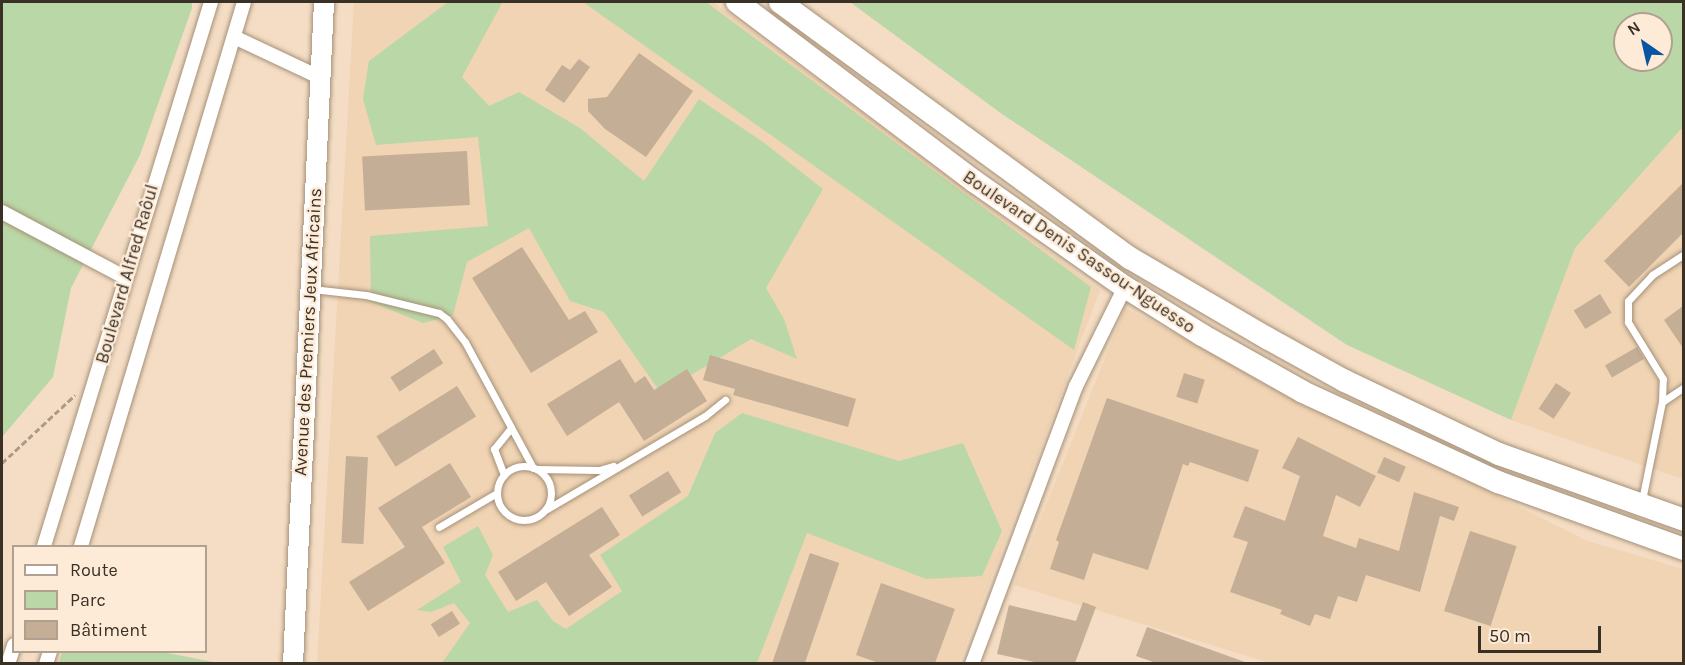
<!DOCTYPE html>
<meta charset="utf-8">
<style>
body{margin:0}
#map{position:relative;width:1685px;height:665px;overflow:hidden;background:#f4ddc4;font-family:Karla,sans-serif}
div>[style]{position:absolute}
.built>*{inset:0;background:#f0d4b4}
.green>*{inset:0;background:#bad7a7}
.building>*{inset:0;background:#c4ae95;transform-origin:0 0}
.path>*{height:3px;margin-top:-1.5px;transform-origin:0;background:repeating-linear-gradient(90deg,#ab9a87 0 6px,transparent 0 9px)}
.roads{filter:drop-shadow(0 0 2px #a59078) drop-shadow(0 0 2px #a59078)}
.lane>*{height:7px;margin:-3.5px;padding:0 3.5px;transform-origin:3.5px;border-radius:3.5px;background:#fff}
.lane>.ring{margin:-3.5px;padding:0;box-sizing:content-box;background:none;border:7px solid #fff;border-radius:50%}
.street>*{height:14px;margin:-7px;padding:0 7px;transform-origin:7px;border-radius:7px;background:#fff}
.secondary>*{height:20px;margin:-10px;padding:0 10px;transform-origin:10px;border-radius:10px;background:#fff}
.primary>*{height:22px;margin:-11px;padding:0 11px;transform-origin:11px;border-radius:11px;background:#fff}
span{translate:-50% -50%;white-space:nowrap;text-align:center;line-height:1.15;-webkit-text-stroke:4.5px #feebd7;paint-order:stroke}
.street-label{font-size:18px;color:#393026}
.frame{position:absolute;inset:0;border:3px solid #393026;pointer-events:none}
.legend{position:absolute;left:12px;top:545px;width:195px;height:108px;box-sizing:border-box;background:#feebd7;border:2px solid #afa090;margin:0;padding:8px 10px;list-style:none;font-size:18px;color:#393026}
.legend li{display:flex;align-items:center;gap:12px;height:30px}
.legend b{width:30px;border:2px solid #afa090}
.north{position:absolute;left:1613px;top:12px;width:60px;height:60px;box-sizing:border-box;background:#feebd7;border:2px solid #afa090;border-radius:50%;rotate:326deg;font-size:16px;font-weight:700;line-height:24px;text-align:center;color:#393026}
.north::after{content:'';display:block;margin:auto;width:21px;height:27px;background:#0954a3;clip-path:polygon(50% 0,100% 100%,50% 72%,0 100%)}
.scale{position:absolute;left:1478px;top:626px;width:123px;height:27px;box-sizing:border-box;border:3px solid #393026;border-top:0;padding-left:8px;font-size:18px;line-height:21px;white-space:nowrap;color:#393026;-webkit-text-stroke:4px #feebd7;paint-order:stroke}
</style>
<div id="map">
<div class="built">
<div style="clip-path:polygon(354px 2px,713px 2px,1100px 290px,959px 663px,317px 664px)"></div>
<div style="clip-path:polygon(1681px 129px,1684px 131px,1683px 479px,1511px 420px,1575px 248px)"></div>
<div style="clip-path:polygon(1125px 308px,1585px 540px,1683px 569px,1683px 663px,1270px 663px,1014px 585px)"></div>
</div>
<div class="green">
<div style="clip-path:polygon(2px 2px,192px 2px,192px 8px,140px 155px,71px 288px,53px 377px,2px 437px)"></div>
<div style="clip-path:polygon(448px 2px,502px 3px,462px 77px,489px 106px,519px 92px,580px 128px,644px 181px,699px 99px,763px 142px,823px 189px,766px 288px,784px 319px,797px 359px,751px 339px,661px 393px,604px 312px,570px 301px,529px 228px,467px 262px,453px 315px,423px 323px,371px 302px,370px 236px,488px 226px,478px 137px,376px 145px,363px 99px,369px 61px)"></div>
<div style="clip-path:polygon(583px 2px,706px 2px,1091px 287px,1074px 350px)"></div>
<div style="clip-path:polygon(evenodd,850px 2px,1683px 2px,1683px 131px,1681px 129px,1575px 248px,1511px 420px,1347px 345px,1002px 114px,850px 2px,1625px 24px,1661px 24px,1661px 60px,1625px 60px,1625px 24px)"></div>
<div style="clip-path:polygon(742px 413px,899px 461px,963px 443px,1002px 531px,982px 576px,926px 579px,807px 533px,757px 663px,442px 663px,470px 623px,454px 603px,431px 612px,417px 610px,461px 582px,443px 547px,478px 526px,493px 555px,485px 575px,508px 612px,537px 600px,553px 621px,566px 629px,622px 591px,600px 555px,688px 496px,715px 433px)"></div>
<div style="clip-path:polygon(62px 652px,163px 652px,218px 663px,59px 663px)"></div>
</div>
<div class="building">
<div style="clip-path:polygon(639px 53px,693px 91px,646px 157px,605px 129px,588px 111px,588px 99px,607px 97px)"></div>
<div style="clip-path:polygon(579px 59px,590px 67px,564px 103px,545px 90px,562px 65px,570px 70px)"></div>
<div style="left:467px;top:151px;width:54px;height:105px;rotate:87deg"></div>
<div style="clip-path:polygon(1683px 183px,1683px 233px,1629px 287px,1604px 261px)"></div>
<div style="clip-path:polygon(522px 247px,569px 320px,585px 311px,598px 332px,531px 373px,472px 278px)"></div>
<div style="left:1600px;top:294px;width:22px;height:31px;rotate:58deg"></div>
<div style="clip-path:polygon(1683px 306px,1683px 348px,1664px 320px)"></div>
<div style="left:1637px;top:347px;width:14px;height:37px;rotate:60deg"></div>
<div style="left:434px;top:349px;width:17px;height:52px;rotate:57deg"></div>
<div style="clip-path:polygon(710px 355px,856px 399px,848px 427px,733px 395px,735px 389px,703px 380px)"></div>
<div style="clip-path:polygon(620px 359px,635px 383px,645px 376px,654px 390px,687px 369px,707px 401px,644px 441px,619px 402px,567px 436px,547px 404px)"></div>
<div style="left:1184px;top:373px;width:22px;height:25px;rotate:18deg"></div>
<div style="left:1556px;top:383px;width:18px;height:31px;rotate:34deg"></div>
<div style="left:457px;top:386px;width:36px;height:95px;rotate:58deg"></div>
<div style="clip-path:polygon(1107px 398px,1259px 450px,1248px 482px,1190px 462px,1188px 466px,1183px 464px,1148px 570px,1093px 553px,1084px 580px,1050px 569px,1059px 542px,1056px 540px)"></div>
<div style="clip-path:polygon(1298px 437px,1376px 476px,1360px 507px,1336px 495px,1323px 536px,1356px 548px,1359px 538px,1399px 551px,1414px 492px,1459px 507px,1454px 521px,1440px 516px,1420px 592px,1366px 575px,1357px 602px,1338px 596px,1330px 619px,1315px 614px,1310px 626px,1280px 614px,1282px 610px,1230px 592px,1248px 542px,1233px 537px,1245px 506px,1285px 521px,1300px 476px,1282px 468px)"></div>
<div style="left:346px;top:456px;width:22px;height:87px;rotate:3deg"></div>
<div style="left:1384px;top:457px;width:24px;height:17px;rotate:24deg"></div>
<div style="clip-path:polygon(450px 463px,471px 497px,422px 527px,445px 563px,368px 611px,349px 582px,405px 547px,378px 508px)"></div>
<div style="left:668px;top:471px;width:25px;height:46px;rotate:58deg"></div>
<div style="clip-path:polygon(602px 507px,620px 535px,589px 555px,612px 587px,569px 616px,546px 582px,516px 601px,498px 572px)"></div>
<div style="left:1470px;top:531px;width:49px;height:84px;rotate:18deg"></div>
<div style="left:810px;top:553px;width:31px;height:117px;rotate:19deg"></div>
<div style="clip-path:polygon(881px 583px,955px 609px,935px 663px,879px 663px,856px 655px)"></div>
<div style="clip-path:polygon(1083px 602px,1096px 607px,1075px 663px,1039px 663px,997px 654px,1009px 605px,1076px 621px)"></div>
<div style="left:452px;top:611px;width:15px;height:25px;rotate:58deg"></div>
<div style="clip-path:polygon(1147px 627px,1245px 662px,1244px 663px,1156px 663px,1136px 656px)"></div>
</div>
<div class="path">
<div style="left:2px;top:463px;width:100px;rotate:-43deg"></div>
</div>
<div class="roads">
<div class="lane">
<div style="left:312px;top:289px;width:54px;rotate:6.3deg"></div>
<div style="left:366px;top:295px;width:75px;rotate:13.9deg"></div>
<div style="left:439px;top:313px;width:10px;rotate:37deg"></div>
<div style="left:447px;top:319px;width:29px;rotate:52deg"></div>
<div style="left:465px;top:342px;width:143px;rotate:61.6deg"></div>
<div style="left:1662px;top:402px;width:27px;rotate:-34deg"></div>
<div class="ring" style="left:497px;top:466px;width:47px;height:47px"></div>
<div style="left:537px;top:469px;width:62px;rotate:0.9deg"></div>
<div style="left:599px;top:470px;width:15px;rotate:-16deg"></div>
<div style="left:504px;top:475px;width:28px;rotate:-111deg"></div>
<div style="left:494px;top:449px;width:26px;rotate:-51deg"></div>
<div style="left:1642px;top:500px;width:100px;rotate:-78.5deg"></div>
<div style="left:1662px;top:402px;width:23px;rotate:-88deg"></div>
<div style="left:1663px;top:379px;width:67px;rotate:-121.6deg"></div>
<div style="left:1628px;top:322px;width:21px;rotate:-90deg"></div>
<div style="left:1628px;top:301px;width:35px;rotate:-47deg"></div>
<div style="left:1652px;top:275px;width:38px;rotate:-33deg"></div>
<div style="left:547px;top:509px;width:183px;rotate:-30.5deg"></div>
<div style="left:705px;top:416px;width:26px;rotate:-39deg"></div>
<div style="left:439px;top:527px;width:67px;rotate:-30.4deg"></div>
</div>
<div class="street">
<div style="left:234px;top:37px;width:94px;rotate:25.2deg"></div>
<div style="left:2px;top:212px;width:138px;rotate:28deg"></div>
<div style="left:44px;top:546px;width:569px;rotate:-72.93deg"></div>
<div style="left:81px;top:546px;width:568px;rotate:-73.32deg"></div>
<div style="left:8px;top:664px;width:20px;rotate:-72deg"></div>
<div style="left:46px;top:664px;width:13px;rotate:-72deg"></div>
<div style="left:972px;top:664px;width:297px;rotate:-69.5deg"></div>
<div style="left:1076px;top:386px;width:110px;rotate:-63.7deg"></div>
</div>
<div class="secondary">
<div style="left:293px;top:664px;width:663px;rotate:-87.32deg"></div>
</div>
<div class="primary">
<div style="left:737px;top:2px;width:297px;rotate:37.1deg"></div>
<div style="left:974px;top:181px;width:184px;rotate:35.1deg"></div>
<div style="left:1125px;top:287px;width:91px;rotate:31.9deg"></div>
<div style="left:1202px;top:335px;width:116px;rotate:29.4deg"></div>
<div style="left:1303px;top:392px;width:215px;rotate:24.8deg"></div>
<div style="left:1498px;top:482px;width:198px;rotate:19.8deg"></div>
<div style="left:780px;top:2px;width:434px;rotate:36.2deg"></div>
<div style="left:1130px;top:258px;width:159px;rotate:30.3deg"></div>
<div style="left:1267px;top:338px;width:89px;rotate:28.9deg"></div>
<div style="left:1345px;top:381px;width:170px;rotate:25.4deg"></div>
<div style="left:1499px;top:454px;width:196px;rotate:19.6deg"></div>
</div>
</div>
<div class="street-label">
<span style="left:1079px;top:252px;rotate:34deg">Boulevard Denis Sassou-Nguesso</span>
<span style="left:127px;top:274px;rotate:-74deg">Boulevard Alfred Raôul</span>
<span style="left:308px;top:332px;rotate:-87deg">Avenue des Premiers Jeux Africains</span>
</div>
<div class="frame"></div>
<ul class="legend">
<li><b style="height:8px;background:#fff"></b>Route</li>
<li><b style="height:16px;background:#bad7a7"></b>Parc</li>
<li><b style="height:16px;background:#c4ae95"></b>Bâtiment</li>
</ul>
<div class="north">N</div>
<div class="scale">50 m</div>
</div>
